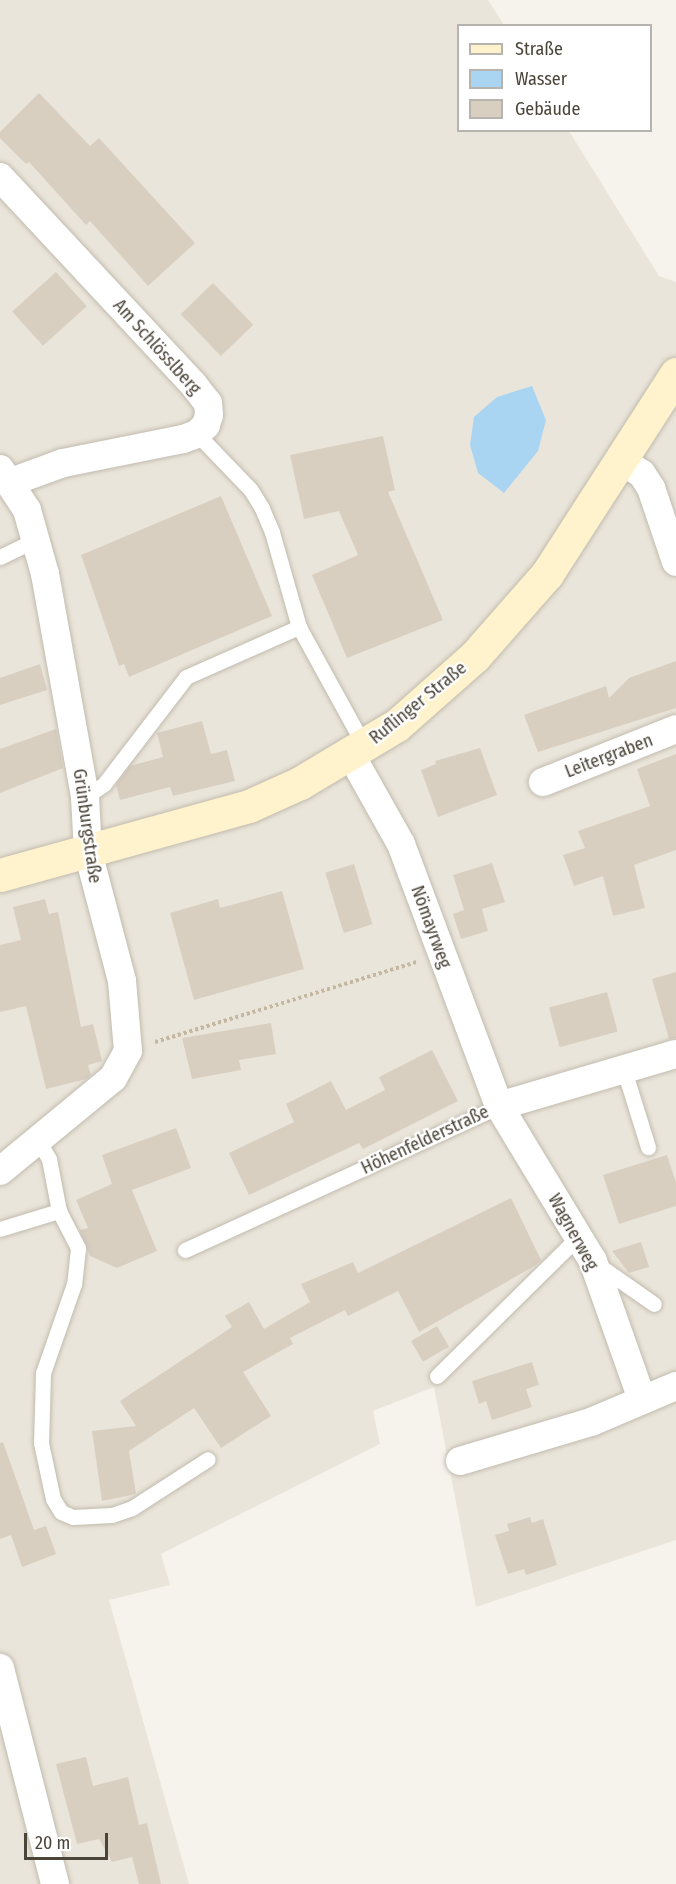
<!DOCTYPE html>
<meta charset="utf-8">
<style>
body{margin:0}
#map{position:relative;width:676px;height:1884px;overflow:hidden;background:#f6f3ec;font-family:"Fira Sans Condensed",sans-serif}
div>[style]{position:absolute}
.residential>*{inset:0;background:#eae5da}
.water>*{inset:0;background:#a9d4f2}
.building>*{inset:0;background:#d8cfc1;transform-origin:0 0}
.path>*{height:4px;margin-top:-2px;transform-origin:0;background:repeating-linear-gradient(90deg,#c4b79f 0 3px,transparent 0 6px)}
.roads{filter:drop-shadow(0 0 2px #c2bbae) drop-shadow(0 0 2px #c2bbae)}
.lane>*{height:15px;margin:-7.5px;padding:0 7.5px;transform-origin:7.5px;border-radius:7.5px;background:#fff}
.street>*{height:28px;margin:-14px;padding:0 14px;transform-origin:14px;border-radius:14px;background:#fff}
.secondary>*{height:33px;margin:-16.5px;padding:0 16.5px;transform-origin:16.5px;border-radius:16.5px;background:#fff3cd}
span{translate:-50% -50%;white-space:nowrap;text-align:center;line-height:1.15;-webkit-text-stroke:4.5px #fff;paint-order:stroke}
.street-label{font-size:18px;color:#4b4439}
.legend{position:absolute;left:457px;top:24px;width:195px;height:108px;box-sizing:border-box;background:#fff;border:2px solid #b7b4b0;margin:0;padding:8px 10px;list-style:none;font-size:18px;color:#4b4439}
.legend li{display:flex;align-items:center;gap:12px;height:30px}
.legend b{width:30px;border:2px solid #b7b4b0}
.scale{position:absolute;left:24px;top:1833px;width:84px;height:27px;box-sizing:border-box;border:3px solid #4b4439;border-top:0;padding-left:8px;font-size:18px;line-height:21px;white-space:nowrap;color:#4b4439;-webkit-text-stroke:4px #fff;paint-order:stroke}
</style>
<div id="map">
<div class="residential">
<div style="clip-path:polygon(0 0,488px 0,504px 25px,458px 26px,458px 130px,569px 131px,659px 276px,676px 282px,676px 1540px,476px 1607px,434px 1387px,373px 1411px,380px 1444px,161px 1554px,170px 1585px,109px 1600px,189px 1884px,0 1884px)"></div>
</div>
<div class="water">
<div style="clip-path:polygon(532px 386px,546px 420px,538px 451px,504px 493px,478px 473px,470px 445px,474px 417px,497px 397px)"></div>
</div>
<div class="building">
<div style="clip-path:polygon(39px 93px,90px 146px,99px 138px,195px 243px,148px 286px,90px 221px,86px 225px,29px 162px,26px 164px,0 138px,0 132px)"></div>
<div style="left:56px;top:272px;width:46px;height:59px;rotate:48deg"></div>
<div style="left:213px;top:283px;width:58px;height:45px;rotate:46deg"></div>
<div style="clip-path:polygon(383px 436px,395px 490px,388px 492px,443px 620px,347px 658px,312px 575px,358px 555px,339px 511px,304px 519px,290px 455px)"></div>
<div style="clip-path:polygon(221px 496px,272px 616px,129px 677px,124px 664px,119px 666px,81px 555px)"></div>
<div style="clip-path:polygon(676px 661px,676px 708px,538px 752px,524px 715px,606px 686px,609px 698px,629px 678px)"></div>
<div style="clip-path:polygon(40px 664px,47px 690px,0 705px,0 678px)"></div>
<div style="clip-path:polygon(202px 721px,211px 754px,227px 750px,235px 781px,173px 796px,170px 787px,120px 800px,116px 785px,130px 766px,163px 757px,157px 733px)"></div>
<div style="clip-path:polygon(56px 729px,63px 768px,0 793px,0 749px)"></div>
<div style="clip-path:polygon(480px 748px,497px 795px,438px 817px,421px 770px,436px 764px,435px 761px)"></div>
<div style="clip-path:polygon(676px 754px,676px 850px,634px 865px,645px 908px,613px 916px,603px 876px,574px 886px,563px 855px,585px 848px,578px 831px,650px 806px,637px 769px)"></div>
<div style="clip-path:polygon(492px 863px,505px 902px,482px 909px,488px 931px,461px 939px,453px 914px,464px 910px,453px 875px)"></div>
<div style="left:354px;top:864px;width:63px;height:30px;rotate:73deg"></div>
<div style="clip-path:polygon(282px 891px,304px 969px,194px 1000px,170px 913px,218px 899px,220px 908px)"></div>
<div style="clip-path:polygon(45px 899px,49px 914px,58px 912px,81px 1027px,93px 1024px,102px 1061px,88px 1065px,91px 1075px,86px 1079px,46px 1089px,26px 1006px,0 1012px,0 945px,21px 940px,13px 907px)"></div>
<div style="clip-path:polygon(676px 972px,676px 1038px,669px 1039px,652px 979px)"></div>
<div style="left:607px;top:992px;width:41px;height:60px;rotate:75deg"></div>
<div style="clip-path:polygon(271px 1023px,276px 1054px,239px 1060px,241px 1070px,192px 1079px,182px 1038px)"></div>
<div style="clip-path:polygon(432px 1050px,458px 1101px,363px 1149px,359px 1143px,249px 1195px,229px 1153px,294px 1122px,286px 1104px,331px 1081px,346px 1110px,385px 1090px,379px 1077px)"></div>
<div style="clip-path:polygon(176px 1128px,191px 1168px,132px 1190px,157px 1251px,117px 1268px,90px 1256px,80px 1230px,88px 1228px,76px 1200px,112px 1184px,102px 1155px)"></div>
<div style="clip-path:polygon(667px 1155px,676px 1183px,676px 1206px,619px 1224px,603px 1175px)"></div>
<div style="clip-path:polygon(511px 1198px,541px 1260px,536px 1265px,419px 1332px,398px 1291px,348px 1316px,345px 1310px,290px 1338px,293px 1344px,243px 1372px,271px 1416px,221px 1448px,194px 1408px,129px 1451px,136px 1494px,102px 1501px,92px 1431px,136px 1426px,120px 1401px,232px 1327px,225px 1316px,249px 1302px,264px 1329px,310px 1302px,301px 1284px,353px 1262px,358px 1273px)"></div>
<div style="clip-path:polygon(641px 1242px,649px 1267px,629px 1273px,612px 1251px)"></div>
<div style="left:437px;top:1326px;width:24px;height:30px;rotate:60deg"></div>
<div style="clip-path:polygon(532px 1362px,539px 1385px,526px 1389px,532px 1407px,492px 1420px,486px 1401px,479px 1404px,472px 1381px)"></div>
<div style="clip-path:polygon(3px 1442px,34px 1530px,46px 1526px,56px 1554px,22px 1567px,11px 1535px,0 1539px,0 1443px)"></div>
<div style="clip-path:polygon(530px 1517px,532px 1523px,543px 1519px,557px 1565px,526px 1575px,524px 1569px,508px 1574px,495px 1535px,509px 1531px,507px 1524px)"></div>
<div style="clip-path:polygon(86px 1757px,93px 1786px,128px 1777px,139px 1825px,147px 1823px,161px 1884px,139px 1884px,132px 1857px,112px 1862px,99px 1839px,77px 1844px,56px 1764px)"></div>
</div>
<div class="path">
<div style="left:155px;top:1042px;width:274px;rotate:-17deg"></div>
</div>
<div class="roads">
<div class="lane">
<div style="left:0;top:557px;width:41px;rotate:-25.9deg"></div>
<div style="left:299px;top:627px;width:137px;rotate:61.2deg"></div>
<div style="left:85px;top:797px;width:23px;rotate:-34deg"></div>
<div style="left:104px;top:784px;width:135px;rotate:-52.5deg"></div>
<div style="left:186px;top:677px;width:124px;rotate:-23.9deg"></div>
<div style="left:299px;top:627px;width:99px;rotate:-105.9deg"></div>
<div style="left:272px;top:532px;width:26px;rotate:-113deg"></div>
<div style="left:262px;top:508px;width:22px;rotate:-122deg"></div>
<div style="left:250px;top:489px;width:76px;rotate:-133.9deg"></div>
<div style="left:624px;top:1070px;width:81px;rotate:72.7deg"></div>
<div style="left:38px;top:1140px;width:22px;rotate:60deg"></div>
<div style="left:49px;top:1159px;width:53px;rotate:79.1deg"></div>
<div style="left:59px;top:1211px;width:42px;rotate:62.8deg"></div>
<div style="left:78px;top:1248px;width:36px;rotate:96deg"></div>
<div style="left:74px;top:1284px;width:94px;rotate:109.2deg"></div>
<div style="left:43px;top:1373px;width:70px;rotate:91.6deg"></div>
<div style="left:41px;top:1443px;width:57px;rotate:77.9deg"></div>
<div style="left:53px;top:1499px;width:15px;rotate:58deg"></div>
<div style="left:61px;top:1512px;width:13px;rotate:23deg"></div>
<div style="left:73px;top:1517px;width:39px;rotate:-3deg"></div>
<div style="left:112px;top:1515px;width:21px;rotate:-19deg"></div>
<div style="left:132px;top:1508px;width:90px;rotate:-32.8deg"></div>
<div style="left:0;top:1229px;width:62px;rotate:-17deg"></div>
<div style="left:185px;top:1250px;width:345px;rotate:-24.6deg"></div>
<div style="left:598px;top:1265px;width:68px;rotate:34.9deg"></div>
<div style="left:437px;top:1376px;width:198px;rotate:-44.6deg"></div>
</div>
<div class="street">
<div style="left:0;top:177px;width:283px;rotate:47deg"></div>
<div style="left:193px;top:384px;width:24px;rotate:52deg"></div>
<div style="left:208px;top:403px;width:12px;rotate:85deg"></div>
<div style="left:209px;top:415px;width:10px;rotate:107deg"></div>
<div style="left:206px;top:425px;width:13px;rotate:135deg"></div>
<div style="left:197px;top:434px;width:15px;rotate:160deg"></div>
<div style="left:183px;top:439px;width:122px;rotate:168.7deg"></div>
<div style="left:63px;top:463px;width:55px;rotate:159.9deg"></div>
<div style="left:623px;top:462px;width:22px;rotate:32deg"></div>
<div style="left:642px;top:474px;width:17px;rotate:57deg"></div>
<div style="left:651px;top:488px;width:78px;rotate:71.3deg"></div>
<div style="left:0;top:469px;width:49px;rotate:56.6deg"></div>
<div style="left:27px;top:510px;width:66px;rotate:74.3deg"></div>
<div style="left:45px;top:574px;width:227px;rotate:79.8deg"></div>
<div style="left:85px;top:797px;width:55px;rotate:86.9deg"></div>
<div style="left:88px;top:852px;width:133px;rotate:75.2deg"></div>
<div style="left:122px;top:981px;width:70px;rotate:85.1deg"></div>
<div style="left:128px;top:1051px;width:31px;rotate:119deg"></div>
<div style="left:113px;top:1078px;width:146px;rotate:140.5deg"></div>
<div style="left:351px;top:755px;width:102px;rotate:60.7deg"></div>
<div style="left:401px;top:844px;width:280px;rotate:69.5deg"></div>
<div style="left:499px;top:1106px;width:181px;rotate:58.8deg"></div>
<div style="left:593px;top:1261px;width:146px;rotate:70.5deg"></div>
<div style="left:543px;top:782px;width:143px;rotate:-21.7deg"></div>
<div style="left:499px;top:1106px;width:184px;rotate:-16.4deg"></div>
<div style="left:460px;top:1461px;width:137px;rotate:-16.6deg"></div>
<div style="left:591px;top:1422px;width:92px;rotate:-23deg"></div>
<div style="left:0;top:1668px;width:223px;rotate:75.7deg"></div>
</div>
<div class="secondary">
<div style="left:0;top:875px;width:258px;rotate:-15.5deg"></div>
<div style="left:249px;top:806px;width:56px;rotate:-24.3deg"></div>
<div style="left:300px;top:783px;width:113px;rotate:-30.9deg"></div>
<div style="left:397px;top:725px;width:104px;rotate:-41.5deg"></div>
<div style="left:475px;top:656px;width:109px;rotate:-48.7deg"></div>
<div style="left:547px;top:574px;width:238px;rotate:-57.2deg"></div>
</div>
</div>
<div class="street-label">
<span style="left:157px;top:347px;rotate:48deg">Am Schlösslberg</span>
<span style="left:418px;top:703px;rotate:-39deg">Ruflinger Straße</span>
<span style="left:609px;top:756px;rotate:-21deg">Leitergraben</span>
<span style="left:87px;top:826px;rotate:82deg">Grünburgstraße</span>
<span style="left:431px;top:927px;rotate:70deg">Nömayrweg</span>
<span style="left:425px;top:1140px;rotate:-25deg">Höhenfelderstraße</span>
<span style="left:573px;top:1232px;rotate:61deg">Wagnerweg</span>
</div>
<ul class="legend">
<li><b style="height:8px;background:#fff3cd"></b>Straße</li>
<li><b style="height:16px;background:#a9d4f2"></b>Wasser</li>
<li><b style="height:16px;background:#d8cfc1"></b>Gebäude</li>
</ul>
<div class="scale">20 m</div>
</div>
